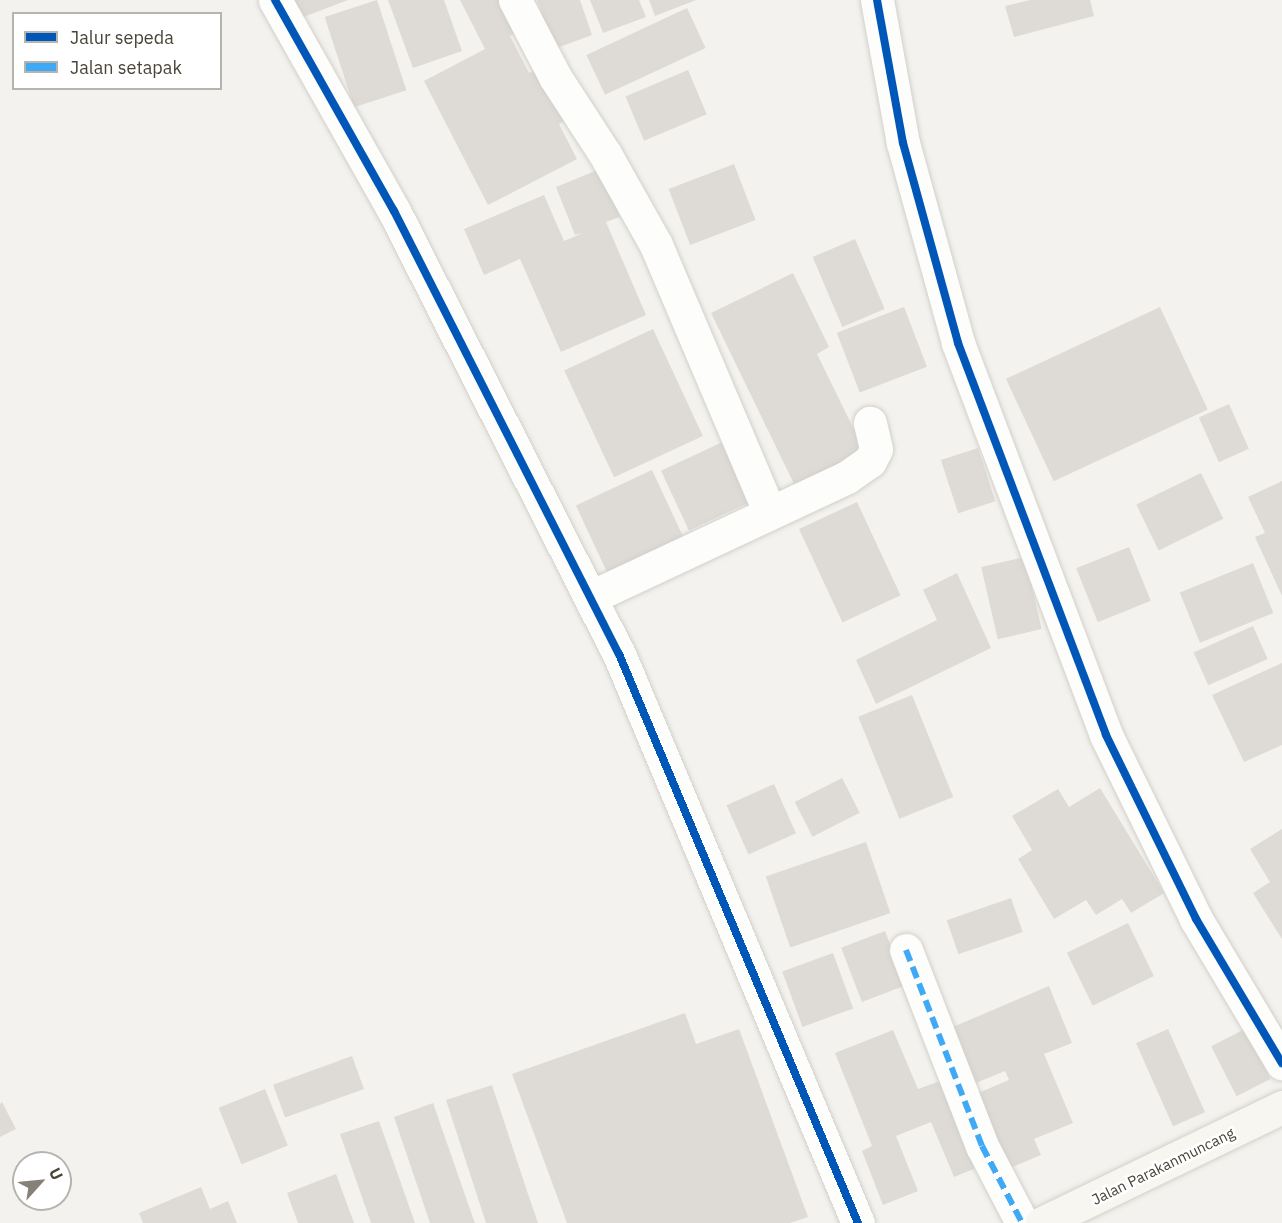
<!DOCTYPE html>
<style>
body{margin:0}
#map{position:relative;width:1282px;height:1223px;overflow:hidden;background:#f4f2ee;font-family:"IBM Plex Sans",sans-serif}
div>[style]{position:absolute}
.building>*{inset:0;background:#dedbd6;transform-origin:0 0}
.roads{filter:drop-shadow(0 0 2px #d2d0cb) drop-shadow(0 0 2px #d2d0cb)}
.street>*{height:33px;margin:-16.5px;padding:0 16.5px;transform-origin:16.5px;border-radius:16.5px;background:#fdfdfc}
.secondary>*{height:33px;margin:-16.5px;padding:0 16.5px;transform-origin:16.5px;border-radius:16.5px;background:#f7f6f1}
.quiet>*{height:6px;margin-top:-3px;transform-origin:0;background:repeating-linear-gradient(90deg,#3fa9f5 0 12px,transparent 0 18px)}
.cycleway>*{height:8px;margin:-4px;padding:0 4px;transform-origin:4px;border-radius:4px;background:#0057b8}
span{translate:-50% -50%;white-space:nowrap;text-align:center;line-height:1.15;-webkit-text-stroke:5px #fff;paint-order:stroke}
.street-label{font-size:15px;color:#4b4439}
.legend{position:absolute;left:12px;top:12px;width:210px;height:78px;box-sizing:border-box;background:#fff;border:2px solid #b7b4b0;margin:0;padding:8px 10px;list-style:none;font-size:18px;color:#4b4439}
.legend li{display:flex;align-items:center;gap:12px;height:30px}
.legend b{width:30px;border:2px solid #b7b4b0}
.north{position:absolute;left:12px;top:1151px;width:60px;height:60px;box-sizing:border-box;background:#fff;border:2px solid #b7b4b0;border-radius:50%;rotate:63deg;font-size:16px;font-weight:700;line-height:24px;text-align:center;color:#4b4439}
.north::after{content:'';display:block;margin:auto;width:21px;height:27px;background:#868178;clip-path:polygon(50% 0,100% 100%,50% 72%,0 100%)}
</style>
<div id="map">
<div class="building">
<div style="clip-path:polygon(285px 0,348px 0,293px 21px)"></div>
<div style="left:377px;top:0;width:95px;height:55px;rotate:72deg"></div>
<div style="clip-path:polygon(388px 0,444px 0,462px 51px,413px 68px)"></div>
<div style="clip-path:polygon(460px 0,504px 0,520px 31px,510px 36px,529px 73px,541px 67px,567px 119px,559px 124px,577px 159px,488px 205px,424px 81px,485px 49px)"></div>
<div style="clip-path:polygon(537px 0,580px 0,592px 35px,554px 49px)"></div>
<div style="clip-path:polygon(590px 0,639px 0,646px 17px,603px 33px)"></div>
<div style="clip-path:polygon(649px 0,696px 0,655px 16px)"></div>
<div style="clip-path:polygon(1030px 0,1090px 0,1094px 16px,1014px 37px,1005px 6px)"></div>
<div style="left:687px;top:8px;width:44px;height:111px;rotate:65deg"></div>
<div style="left:688px;top:70px;width:48px;height:68px;rotate:67deg"></div>
<div style="left:734px;top:164px;width:60px;height:70px;rotate:69deg"></div>
<div style="clip-path:polygon(600px 169px,620px 217px,606px 222px,646px 315px,561px 352px,520px 259px,484px 275px,464px 229px,544px 195px,564px 241px,583px 233px,575px 235px,556px 187px)"></div>
<div style="left:855px;top:239px;width:76px;height:46px;rotate:67deg"></div>
<div style="clip-path:polygon(793px 273px,829px 347px,817px 354px,867px 456px,797px 490px,711px 313px)"></div>
<div style="left:904px;top:307px;width:64px;height:72px;rotate:69deg"></div>
<div style="left:1160px;top:307px;width:113px;height:170px;rotate:65deg"></div>
<div style="left:653px;top:329px;width:118px;height:98px;rotate:65deg"></div>
<div style="left:1229px;top:404px;width:49px;height:33px;rotate:66deg"></div>
<div style="left:729px;top:439px;width:66px;height:75px;rotate:65deg"></div>
<div style="left:978px;top:448px;width:56px;height:39px;rotate:72deg"></div>
<div style="left:652px;top:470px;width:82px;height:84px;rotate:65deg"></div>
<div style="left:1201px;top:473px;width:51px;height:72px;rotate:64deg"></div>
<div style="clip-path:polygon(1282px 481px,1282px 596px,1255px 537px,1265px 533px,1248px 497px)"></div>
<div style="left:857px;top:502px;width:103px;height:64px;rotate:65deg"></div>
<div style="left:1129px;top:547px;width:58px;height:57px;rotate:68deg"></div>
<div style="left:1025px;top:557px;width:74px;height:45px;rotate:77deg"></div>
<div style="left:1253px;top:563px;width:54px;height:79px;rotate:68deg"></div>
<div style="clip-path:polygon(957px 573px,991px 648px,876px 704px,856px 660px,937px 620px,923px 590px)"></div>
<div style="left:1253px;top:626px;width:36px;height:65px;rotate:66deg"></div>
<div style="clip-path:polygon(1282px 663px,1282px 745px,1244px 762px,1212px 695px)"></div>
<div style="left:912px;top:695px;width:110px;height:58px;rotate:68deg"></div>
<div style="left:842px;top:778px;width:39px;height:53px;rotate:63deg"></div>
<div style="left:774px;top:784px;width:54px;height:52px;rotate:66deg"></div>
<div style="clip-path:polygon(1100px 788px,1164px 893px,1131px 913px,1122px 899px,1096px 915px,1086px 900px,1054px 919px,1018px 859px,1032px 850px,1012px 816px,1058px 789px,1069px 807px)"></div>
<div style="clip-path:polygon(1282px 829px,1282px 939px,1253px 893px,1270px 882px,1250px 849px)"></div>
<div style="left:866px;top:842px;width:75px;height:106px;rotate:71deg"></div>
<div style="left:1011px;top:898px;width:36px;height:68px;rotate:71deg"></div>
<div style="left:1128px;top:923px;width:59px;height:68px;rotate:64deg"></div>
<div style="left:885px;top:931px;width:58px;height:47px;rotate:69deg"></div>
<div style="left:833px;top:953px;width:59px;height:54px;rotate:70deg"></div>
<div style="clip-path:polygon(1049px 986px,1072px 1043px,1044px 1054px,1073px 1123px,1034px 1139px,1041px 1155px,1008px 1169px,976px 1094px,1009px 1080px,1005px 1071px,976px 1083px,953px 1027px)"></div>
<div style="clip-path:polygon(685px 1013px,696px 1044px,739px 1029px,808px 1217px,790px 1223px,567px 1223px,512px 1074px)"></div>
<div style="left:1168px;top:1029px;width:91px;height:35px;rotate:66deg"></div>
<div style="left:1245px;top:1029px;width:56px;height:38px;rotate:63deg"></div>
<div style="clip-path:polygon(893px 1030px,918px 1089px,946px 1079px,981px 1166px,954px 1177px,931px 1122px,896px 1136px,918px 1191px,883px 1205px,862px 1151px,872px 1146px,835px 1053px)"></div>
<div style="left:352px;top:1056px;width:35px;height:84px;rotate:70deg"></div>
<div style="clip-path:polygon(492px 1085px,529px 1197px,538px 1223px,486px 1223px,446px 1100px)"></div>
<div style="left:265px;top:1089px;width:61px;height:50px;rotate:68deg"></div>
<div style="clip-path:polygon(2px 1102px,16px 1129px,0 1137px,0 1104px)"></div>
<div style="clip-path:polygon(433px 1103px,472px 1215px,475px 1223px,430px 1223px,394px 1117px)"></div>
<div style="clip-path:polygon(379px 1121px,415px 1223px,371px 1223px,340px 1134px)"></div>
<div style="clip-path:polygon(336px 1174px,354px 1223px,298px 1223px,287px 1193px)"></div>
<div style="clip-path:polygon(201px 1187px,210px 1209px,228px 1201px,237px 1223px,143px 1223px,139px 1213px)"></div>
</div>
<div class="roads">
<div class="street">
<div style="left:275px;top:0;width:242px;rotate:60.6deg"></div>
<div style="left:394px;top:211px;width:497px;rotate:63.1deg"></div>
<div style="left:619px;top:654px;width:617px;rotate:67.22deg"></div>
<div style="left:515px;top:0;width:87px;rotate:62.5deg"></div>
<div style="left:555px;top:77px;width:92px;rotate:57deg"></div>
<div style="left:605px;top:154px;width:104px;rotate:60.7deg"></div>
<div style="left:656px;top:245px;width:291px;rotate:67deg"></div>
<div style="left:877px;top:0;width:145px;rotate:79.7deg"></div>
<div style="left:903px;top:143px;width:207px;rotate:74.6deg"></div>
<div style="left:958px;top:343px;width:419px;rotate:69.3deg"></div>
<div style="left:1106px;top:735px;width:205px;rotate:63.9deg"></div>
<div style="left:1196px;top:919px;width:168px;rotate:59.2deg"></div>
<div style="left:591px;top:597px;width:283px;rotate:-25.1deg"></div>
<div style="left:847px;top:477px;width:28px;rotate:-35deg"></div>
<div style="left:870px;top:461px;width:13px;rotate:-63deg"></div>
<div style="left:876px;top:449px;width:27px;rotate:-103deg"></div>
<div style="left:906px;top:950px;width:210px;rotate:68.8deg"></div>
<div style="left:982px;top:1146px;width:87px;rotate:62.5deg"></div>
</div>
<div class="secondary">
<div style="left:1042px;top:1223px;width:267px;rotate:-25.8deg"></div>
</div>
</div>
<div class="quiet">
<div style="left:906px;top:950px;width:210px;rotate:68.8deg"></div>
<div style="left:982px;top:1146px;width:87px;rotate:62.5deg"></div>
</div>
<div class="cycleway">
<div style="left:275px;top:0;width:242px;rotate:60.6deg"></div>
<div style="left:394px;top:211px;width:497px;rotate:63.1deg"></div>
<div style="left:619px;top:654px;width:617px;rotate:67.22deg"></div>
<div style="left:877px;top:0;width:145px;rotate:79.7deg"></div>
<div style="left:903px;top:143px;width:207px;rotate:74.6deg"></div>
<div style="left:958px;top:343px;width:419px;rotate:69.3deg"></div>
<div style="left:1106px;top:735px;width:205px;rotate:63.9deg"></div>
<div style="left:1196px;top:919px;width:168px;rotate:59.2deg"></div>
</div>
<div class="street-label">
<span style="left:1163px;top:1166px;rotate:-26deg">Jalan Parakanmuncang</span>
</div>
<ul class="legend">
<li><b style="height:8px;background:#0057b8"></b>Jalur sepeda</li>
<li><b style="height:8px;background:#3fa9f5"></b>Jalan setapak</li>
</ul>
<div class="north">U</div>
</div>
